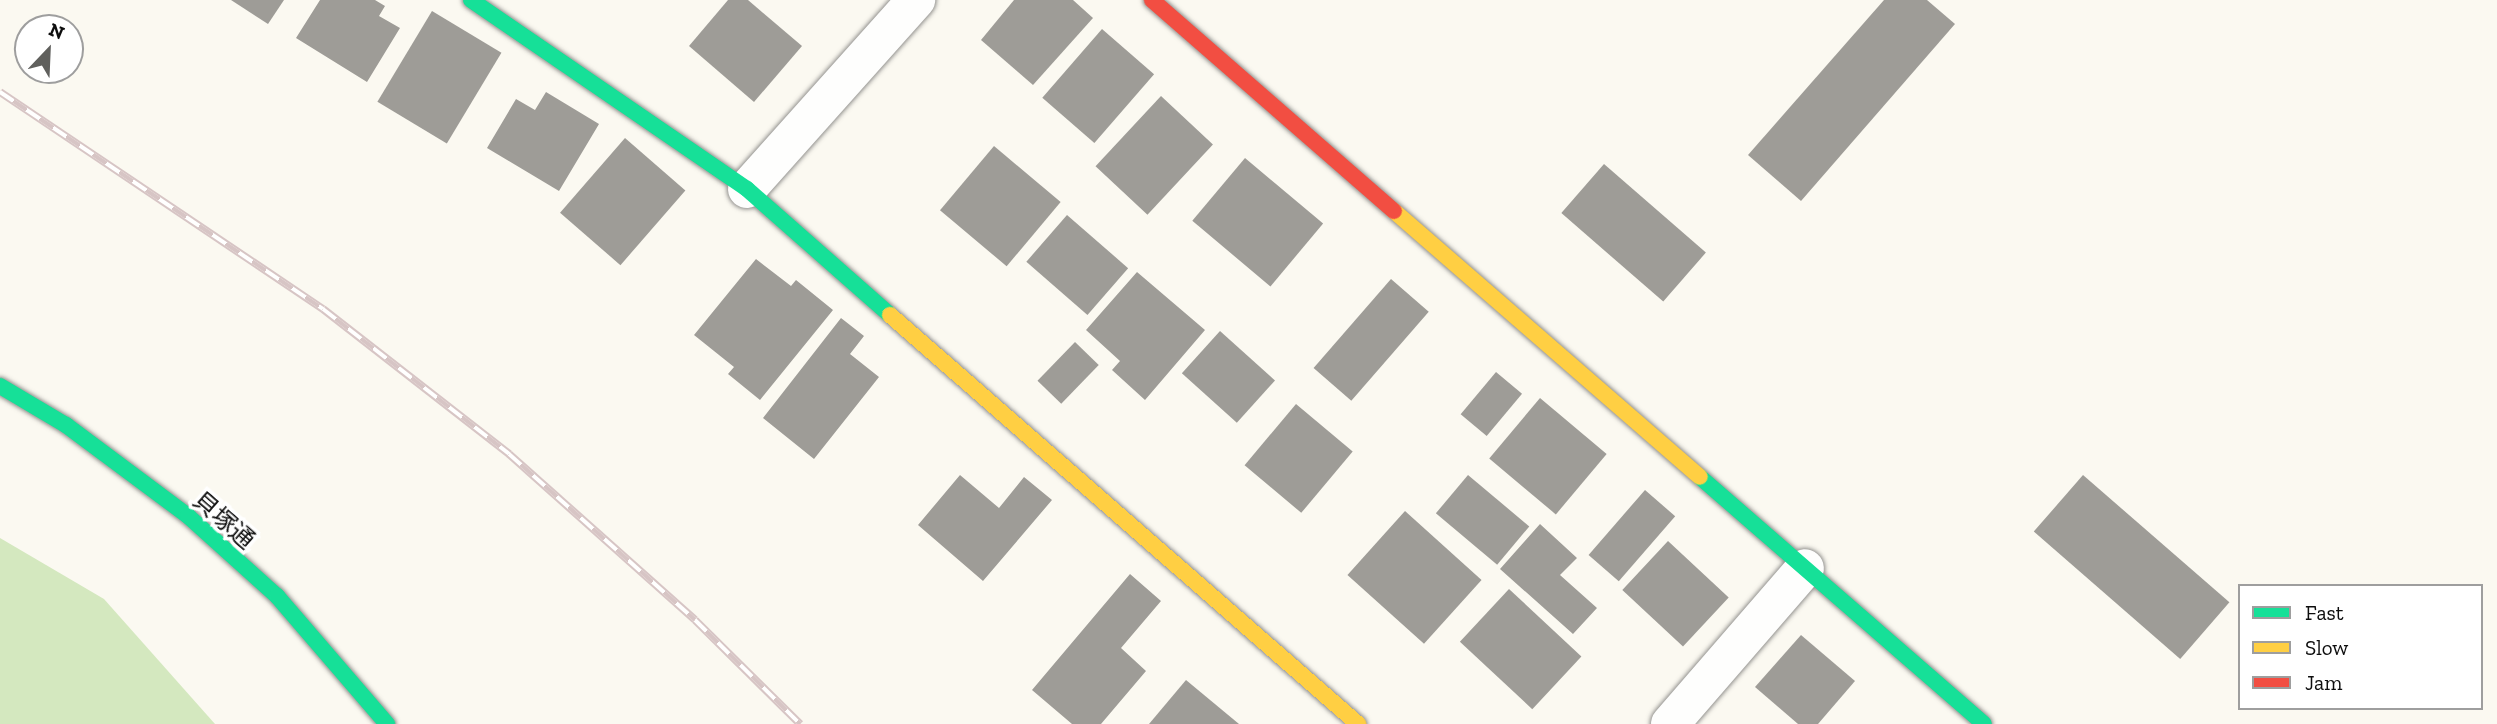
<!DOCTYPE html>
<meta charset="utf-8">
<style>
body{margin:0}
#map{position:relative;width:2497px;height:724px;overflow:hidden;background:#fbf9f1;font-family:"Zilla Slab","Noto Sans JP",serif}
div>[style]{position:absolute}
.forest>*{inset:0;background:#d4e8bf}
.building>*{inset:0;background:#9e9c97;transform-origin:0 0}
.roads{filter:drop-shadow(0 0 2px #949390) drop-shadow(0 0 2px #949390)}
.street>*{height:38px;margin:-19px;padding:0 19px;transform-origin:19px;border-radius:19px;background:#fefefd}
.fast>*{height:16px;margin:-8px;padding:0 8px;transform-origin:8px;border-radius:8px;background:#16e098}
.slow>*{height:16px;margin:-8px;padding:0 8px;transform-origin:8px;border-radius:8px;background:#ffcf43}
.jam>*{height:16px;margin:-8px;padding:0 8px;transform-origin:8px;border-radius:8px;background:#f24e42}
.rail>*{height:8px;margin-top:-4px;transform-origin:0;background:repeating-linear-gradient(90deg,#fff 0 16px,#d7c5c5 0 32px);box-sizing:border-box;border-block:2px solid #d7c5c5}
span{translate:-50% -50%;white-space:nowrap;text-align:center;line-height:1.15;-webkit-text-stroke:7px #fff;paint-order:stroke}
.street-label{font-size:24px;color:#0d0d0d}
.legend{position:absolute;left:2238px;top:584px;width:245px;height:126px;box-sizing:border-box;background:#fff;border:2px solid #9e9e9e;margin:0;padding:9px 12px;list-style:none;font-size:21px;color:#0d0d0d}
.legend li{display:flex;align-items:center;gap:14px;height:35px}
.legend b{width:35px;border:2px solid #9e9e9e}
.north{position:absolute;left:14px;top:14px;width:70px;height:70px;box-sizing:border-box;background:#fff;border:2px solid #9e9e9e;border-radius:50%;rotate:23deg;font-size:19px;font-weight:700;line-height:28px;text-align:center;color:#0d0d0d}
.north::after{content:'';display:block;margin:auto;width:24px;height:32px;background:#60605d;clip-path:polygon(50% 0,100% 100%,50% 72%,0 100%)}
</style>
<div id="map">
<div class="forest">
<div style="clip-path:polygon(0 538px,104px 599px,215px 724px,0 724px)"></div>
</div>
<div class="building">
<div style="clip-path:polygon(231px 0,284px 0,268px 24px)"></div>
<div style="clip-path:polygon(320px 0,375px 0,385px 6px,379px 16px,400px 28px,367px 82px,296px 38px)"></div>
<div style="clip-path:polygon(728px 0,748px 0,802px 46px,754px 102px,689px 46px)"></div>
<div style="clip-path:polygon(1014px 0,1073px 0,1093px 18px,1033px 85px,981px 40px)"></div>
<div style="clip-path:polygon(1884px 0,1927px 0,1955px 24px,1801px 201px,1748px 155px)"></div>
<div style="left:432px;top:11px;width:81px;height:106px;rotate:31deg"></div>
<div style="left:1102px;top:29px;width:69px;height:91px;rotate:41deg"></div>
<div style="clip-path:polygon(546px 92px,599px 124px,559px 191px,487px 148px,516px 99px,535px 110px)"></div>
<div style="left:1161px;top:96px;width:71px;height:96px;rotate:43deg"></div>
<div style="left:625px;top:138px;width:80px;height:99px;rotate:41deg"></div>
<div style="left:994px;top:146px;width:87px;height:84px;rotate:40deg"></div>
<div style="left:1245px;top:158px;width:102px;height:82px;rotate:40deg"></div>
<div style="left:1604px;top:164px;width:135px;height:65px;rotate:41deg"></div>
<div style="left:1067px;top:215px;width:81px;height:62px;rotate:41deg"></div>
<div style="clip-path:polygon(756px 259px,791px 286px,796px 280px,833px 310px,760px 400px,728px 374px,734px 367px,694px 335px)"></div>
<div style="clip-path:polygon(1137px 272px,1205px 330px,1145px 400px,1112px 370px,1120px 361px,1086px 330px)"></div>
<div style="left:1391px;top:279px;width:50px;height:118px;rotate:41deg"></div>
<div style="clip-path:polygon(841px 318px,864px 336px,850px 354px,879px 377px,814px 459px,763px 418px)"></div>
<div style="left:1220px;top:331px;width:74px;height:57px;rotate:42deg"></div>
<div style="left:1075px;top:342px;width:33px;height:54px;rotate:44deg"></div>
<div style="left:1496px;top:372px;width:34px;height:55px;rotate:40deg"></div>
<div style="left:1540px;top:398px;width:87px;height:79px;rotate:40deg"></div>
<div style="left:1296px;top:404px;width:74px;height:80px;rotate:40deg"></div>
<div style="clip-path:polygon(960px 475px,999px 508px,1024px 477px,1052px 500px,983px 581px,918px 525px)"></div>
<div style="left:1468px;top:475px;width:80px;height:50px;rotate:40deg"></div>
<div style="left:2083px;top:475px;width:194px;height:75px;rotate:41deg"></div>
<div style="left:1645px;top:490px;width:40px;height:86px;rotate:41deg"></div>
<div style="left:1405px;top:511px;width:103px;height:86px;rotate:42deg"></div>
<div style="clip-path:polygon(1540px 524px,1577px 558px,1560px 575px,1597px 608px,1573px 634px,1500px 569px)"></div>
<div style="left:1668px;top:541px;width:83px;height:67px;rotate:43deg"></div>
<div style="clip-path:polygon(1130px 574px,1161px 601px,1121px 648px,1146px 671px,1101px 724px,1072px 724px,1032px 690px)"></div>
<div style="left:1509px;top:589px;width:99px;height:72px;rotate:43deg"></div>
<div style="clip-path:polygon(1801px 635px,1855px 681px,1818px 724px,1798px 724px,1755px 687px)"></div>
<div style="clip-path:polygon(1186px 680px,1239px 724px,1149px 724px)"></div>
</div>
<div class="roads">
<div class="street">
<div style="left:747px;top:189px;width:254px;rotate:-48.2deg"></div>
<div style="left:1670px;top:724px;width:206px;rotate:-49.1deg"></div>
</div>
<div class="fast">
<div style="left:471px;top:0;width:335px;rotate:34.4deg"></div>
<div style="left:747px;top:189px;width:191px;rotate:41.4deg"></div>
<div style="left:0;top:386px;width:77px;rotate:30.6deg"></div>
<div style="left:66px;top:425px;width:152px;rotate:36.7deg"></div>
<div style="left:188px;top:516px;width:120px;rotate:42deg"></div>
<div style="left:277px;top:596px;width:169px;rotate:49.3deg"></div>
<div style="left:1700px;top:477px;width:376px;rotate:41deg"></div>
</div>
<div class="slow">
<div style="left:1394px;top:211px;width:405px;rotate:41deg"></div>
<div style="left:890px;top:315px;width:622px;rotate:41.15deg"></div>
</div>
<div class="jam">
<div style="left:1152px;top:0;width:321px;rotate:41.1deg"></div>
</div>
</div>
<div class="rail">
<div style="left:0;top:92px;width:389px;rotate:33.9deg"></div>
<div style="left:323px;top:309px;width:236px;rotate:37.9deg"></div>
<div style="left:509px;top:454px;width:249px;rotate:41.7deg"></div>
<div style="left:695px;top:620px;width:148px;rotate:44.7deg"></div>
</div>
<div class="street-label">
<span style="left:224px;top:520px;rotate:41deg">貝塚通</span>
</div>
<ul class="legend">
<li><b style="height:9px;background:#16e098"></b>Fast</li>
<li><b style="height:9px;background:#ffcf43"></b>Slow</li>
<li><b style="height:9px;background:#f24e42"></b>Jam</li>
</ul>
<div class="north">N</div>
</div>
